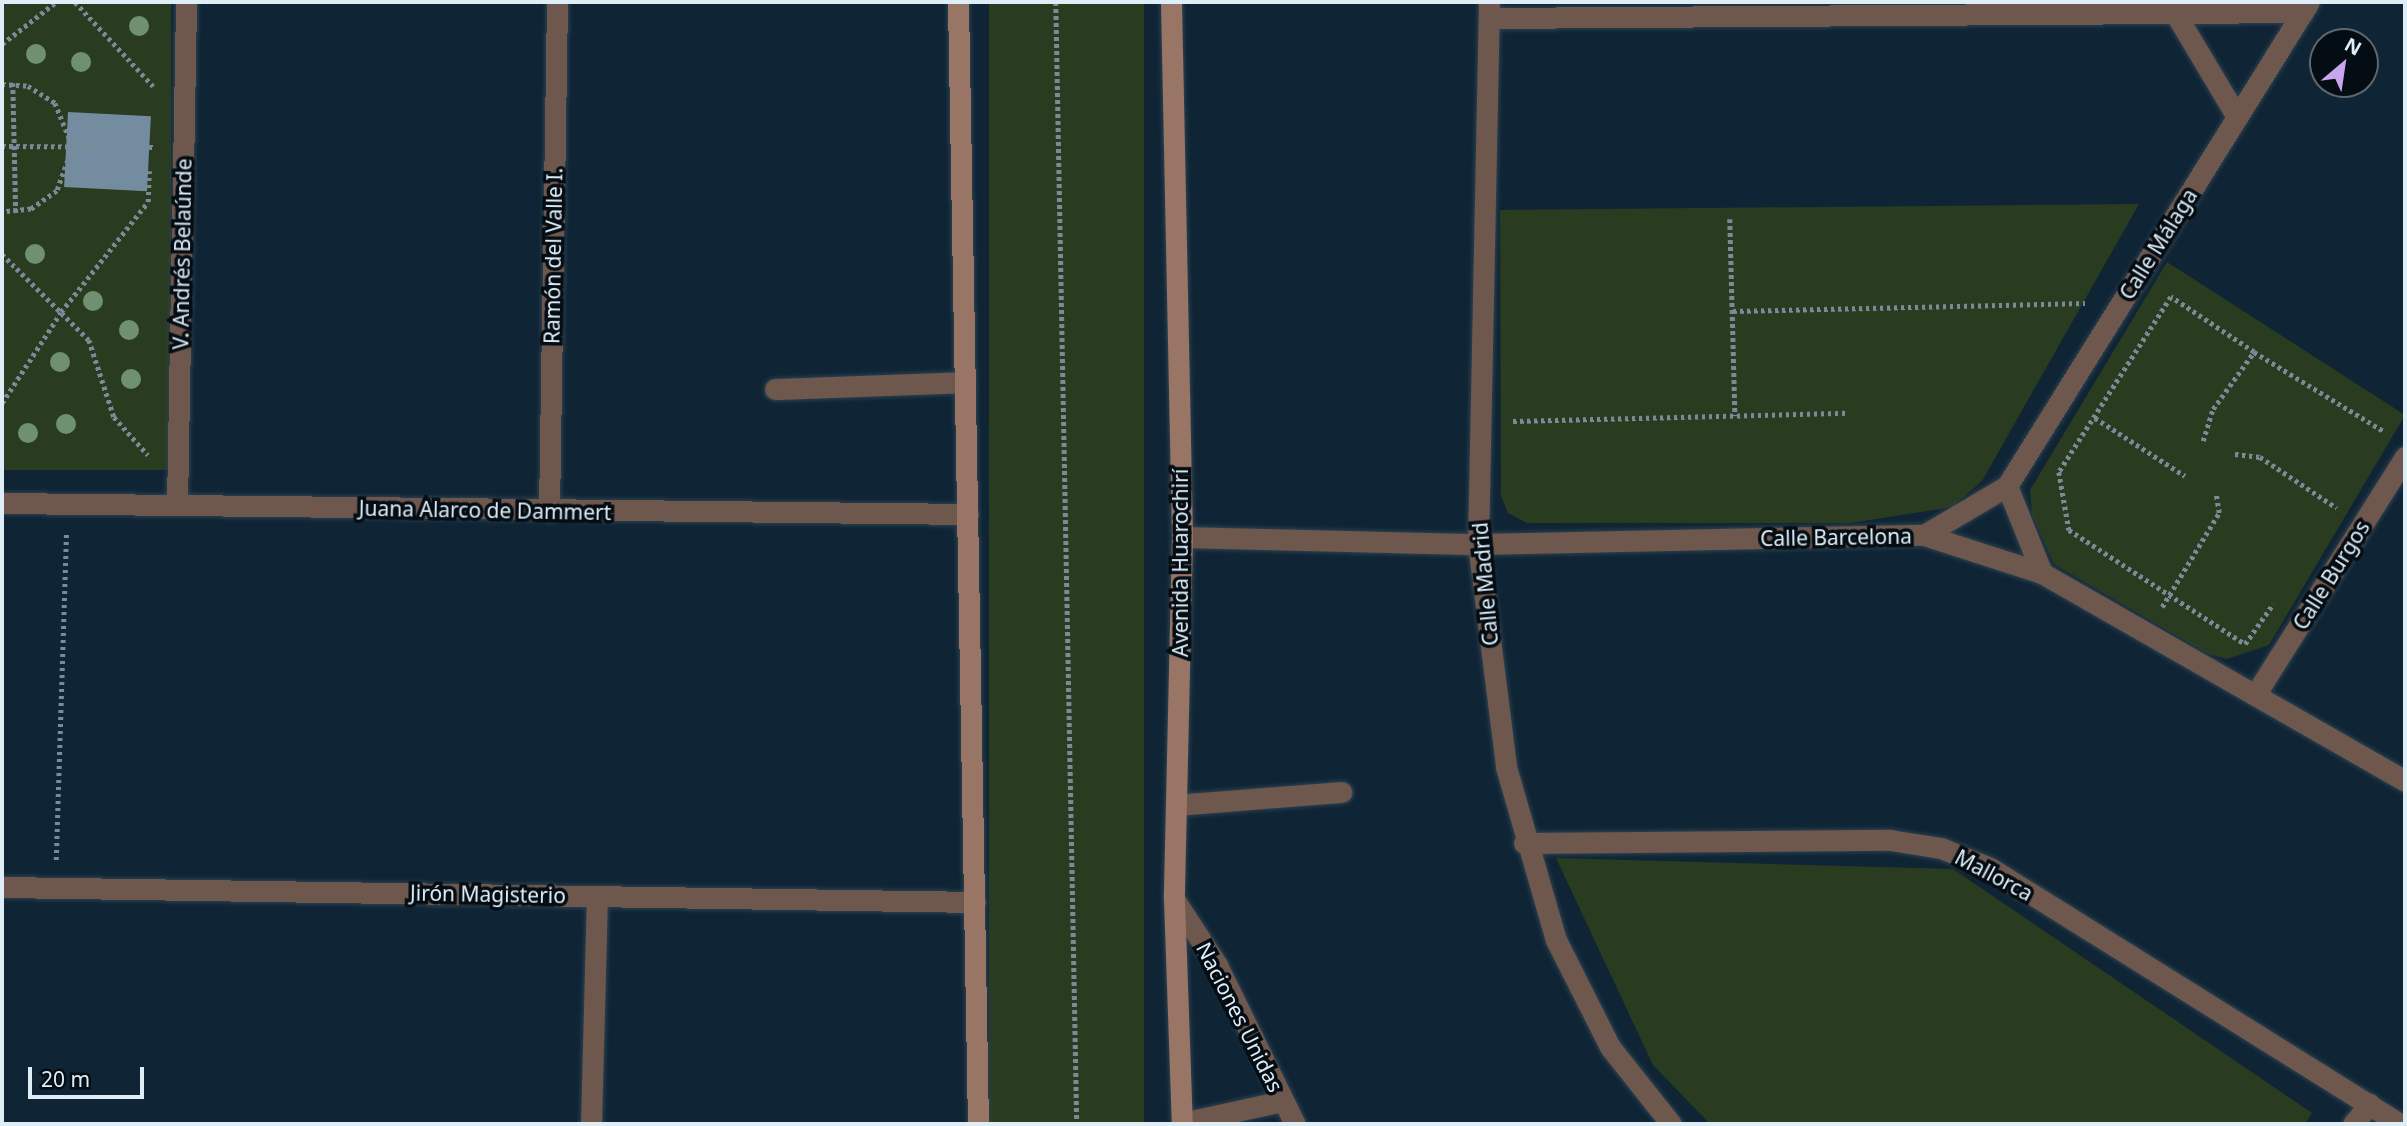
<!DOCTYPE html>
<meta charset="utf-8">
<style>
body{margin:0}
#map{position:relative;width:2407px;height:1126px;overflow:hidden;background:#0f2535;font-family:"Noto Sans",sans-serif}
div>[style]{position:absolute}
.green>*{inset:0;background:#2a3c1f;transform-origin:0 0}
.building>*{inset:0;background:#738c9f;transform-origin:0 0}
.path>*{height:4.5px;margin-top:-2.25px;transform-origin:0;background:repeating-linear-gradient(90deg,#798b98 0 3.5px,transparent 0 7px)}
.roads{filter:drop-shadow(0 0 2px #2c4150) drop-shadow(0 0 2px #2c4150)}
.lane>*{height:21px;margin:-10.5px;padding:0 10.5px;transform-origin:10.5px;border-radius:10.5px;background:#6e574d}
.street>*{height:21px;margin:-10.5px;padding:0 10.5px;transform-origin:10.5px;border-radius:10.5px;background:#6e574d}
.secondary>*{height:21px;margin:-10.5px;padding:0 10.5px;transform-origin:10.5px;border-radius:10.5px;background:#987565}
.trees>*{width:20px;height:20px;margin:-10px;border-radius:50%;background:#6f9171}
span{translate:-50% -50%;white-space:nowrap;text-align:center;line-height:1.15;-webkit-text-stroke:7px #050d14;paint-order:stroke}
.street-label{font-size:21px;color:#dfedf7}
.frame{position:absolute;inset:0;border:4px solid #dfedf7;pointer-events:none}
.north{position:absolute;left:2309px;top:28px;width:70px;height:70px;box-sizing:border-box;background:#050d14;border:2px solid #5c676f;border-radius:50%;rotate:29deg;font-size:19px;font-weight:700;line-height:28px;text-align:center;color:#dfedf7}
.north::after{content:'';display:block;margin:auto;width:24px;height:32px;background:#c9a5ee;clip-path:polygon(50% 0,100% 100%,50% 72%,0 100%)}
.scale{position:absolute;left:28px;top:1067px;width:116px;height:32px;box-sizing:border-box;border:4px solid #dfedf7;border-top:0;padding-left:9px;font-size:21px;line-height:24px;white-space:nowrap;color:#dfedf7;-webkit-text-stroke:5px #050d14;paint-order:stroke}
</style>
<div id="map">
<div class="green">
<div style="left:2px;top:2px;width:169px;height:468px"></div>
<div style="left:989px;top:2px;width:155px;height:1122px"></div>
<div style="clip-path:polygon(2139px 204px,1982px 481px,1952px 507px,1851px 523px,1527px 523px,1508px 513px,1501px 496px,1500px 210px)"></div>
<div style="clip-path:polygon(2167px 262px,2405px 415px,2269px 645px,2227px 659px,2208px 654px,2054px 564px,2032px 515px,2030px 490px)"></div>
<div style="clip-path:polygon(1556px 858px,1953px 869px,2312px 1113px,2305px 1124px,1710px 1124px,1653px 1065px)"></div>
</div>
<div class="building">
<div style="left:68px;top:112px;width:83px;height:75px;rotate:3deg"></div>
</div>
<div class="path">
<div style="left:75px;top:2px;width:115px;rotate:47.1deg"></div>
<div style="left:1056px;top:2px;width:1122px;rotate:88.93deg"></div>
<div style="left:2px;top:44px;width:68px;rotate:-37.9deg"></div>
<div style="left:13px;top:83px;width:130px;rotate:88.7deg"></div>
<div style="left:2px;top:84px;width:26px;rotate:4deg"></div>
<div style="left:28px;top:86px;width:32px;rotate:32deg"></div>
<div style="left:55px;top:103px;width:48px;rotate:67.8deg"></div>
<div style="left:73px;top:147px;width:47px;rotate:110deg"></div>
<div style="left:57px;top:191px;width:32px;rotate:145deg"></div>
<div style="left:31px;top:209px;width:29px;rotate:174deg"></div>
<div style="left:2px;top:146px;width:153px;rotate:0.4deg"></div>
<div style="left:1730px;top:219px;width:197px;rotate:88.5deg"></div>
<div style="left:2px;top:254px;width:122px;rotate:44.7deg"></div>
<div style="left:89px;top:340px;width:81px;rotate:72deg"></div>
<div style="left:114px;top:417px;width:51px;rotate:48.2deg"></div>
<div style="left:1733px;top:311px;width:352px;rotate:-1.3deg"></div>
<div style="left:2254px;top:352px;width:153px;rotate:31.4deg"></div>
<div style="left:2px;top:403px;width:108px;rotate:-57deg"></div>
<div style="left:61px;top:312px;width:140px;rotate:-51.7deg"></div>
<div style="left:148px;top:202px;width:31px;rotate:-88deg"></div>
<div style="left:2095px;top:418px;width:107px;rotate:32.8deg"></div>
<div style="left:1513px;top:421px;width:335px;rotate:-1.4deg"></div>
<div style="left:2203px;top:441px;width:34px;rotate:-73deg"></div>
<div style="left:2213px;top:409px;width:70px;rotate:-54.3deg"></div>
<div style="left:2254px;top:352px;width:100px;rotate:-146.5deg"></div>
<div style="left:2171px;top:297px;width:208px;rotate:122.6deg"></div>
<div style="left:2059px;top:472px;width:59px;rotate:80.2deg"></div>
<div style="left:2069px;top:530px;width:210px;rotate:32.9deg"></div>
<div style="left:2245px;top:644px;width:49px;rotate:-55deg"></div>
<div style="left:2235px;top:454px;width:25px;rotate:7deg"></div>
<div style="left:2260px;top:457px;width:92px;rotate:33.5deg"></div>
<div style="left:2162px;top:607px;width:110px;rotate:-58.8deg"></div>
<div style="left:2219px;top:513px;width:19px;rotate:-99deg"></div>
<div style="left:56px;top:860px;width:327px;rotate:-88.2deg"></div>
</div>
<div class="roads">
<div class="lane">
<div style="left:775px;top:389px;width:190px;rotate:-2.1deg"></div>
<div style="left:1176px;top:805px;width:166px;rotate:-4.5deg"></div>
</div>
<div class="street">
<div style="left:1489px;top:2px;width:542px;rotate:91.16deg"></div>
<div style="left:1478px;top:544px;width:225px;rotate:82.8deg"></div>
<div style="left:1506px;top:767px;width:180px;rotate:73.9deg"></div>
<div style="left:1556px;top:940px;width:120px;rotate:63.2deg"></div>
<div style="left:1610px;top:1047px;width:98px;rotate:51.6deg"></div>
<div style="left:2175px;top:13px;width:121px;rotate:59.2deg"></div>
<div style="left:1489px;top:18px;width:814px;rotate:-0.42deg"></div>
<div style="left:2007px;top:486px;width:94px;rotate:68.1deg"></div>
<div style="left:2042px;top:573px;width:418px;rotate:29.8deg"></div>
<div style="left:2px;top:503px;width:966px;rotate:0.65deg"></div>
<div style="left:177px;top:505px;width:503px;rotate:-88.97deg"></div>
<div style="left:549px;top:511px;width:509px;rotate:-89.1deg"></div>
<div style="left:1924px;top:535px;width:124px;rotate:17.9deg"></div>
<div style="left:1182px;top:537px;width:296px;rotate:1.4deg"></div>
<div style="left:1478px;top:544px;width:446px;rotate:-1.2deg"></div>
<div style="left:1924px;top:535px;width:96px;rotate:-30.6deg"></div>
<div style="left:2007px;top:486px;width:570px;rotate:-58.04deg"></div>
<div style="left:2257px;top:692px;width:278px;rotate:-57.8deg"></div>
<div style="left:1524px;top:843px;width:366px;rotate:-0.5deg"></div>
<div style="left:1890px;top:840px;width:52px;rotate:8.9deg"></div>
<div style="left:1941px;top:848px;width:53px;rotate:22.2deg"></div>
<div style="left:1990px;top:868px;width:483px;rotate:32deg"></div>
<div style="left:2px;top:887px;width:973px;rotate:0.88deg"></div>
<div style="left:1174px;top:899px;width:79px;rotate:56.9deg"></div>
<div style="left:1217px;top:965px;width:177px;rotate:63.9deg"></div>
<div style="left:1182px;top:1123px;width:103px;rotate:-12.3deg"></div>
<div style="left:591px;top:1124px;width:228px;rotate:-88.5deg"></div>
<div style="left:2353px;top:1124px;width:26px;rotate:-50deg"></div>
</div>
<div class="secondary">
<div style="left:958px;top:2px;width:1122px;rotate:88.98deg"></div>
<div style="left:1171px;top:2px;width:535px;rotate:88.82deg"></div>
<div style="left:1182px;top:537px;width:362px;rotate:91.3deg"></div>
<div style="left:1174px;top:899px;width:225px;rotate:88deg"></div>
</div>
</div>
<div class="trees">
<div style="left:139px;top:26px"></div>
<div style="left:36px;top:54px"></div>
<div style="left:81px;top:62px"></div>
<div style="left:35px;top:254px"></div>
<div style="left:93px;top:301px"></div>
<div style="left:129px;top:330px"></div>
<div style="left:60px;top:362px"></div>
<div style="left:131px;top:379px"></div>
<div style="left:66px;top:424px"></div>
<div style="left:28px;top:433px"></div>
</div>
<div class="street-label">
<span style="left:2158px;top:244px;rotate:-58deg">Calle Málaga</span>
<span style="left:182px;top:254px;rotate:-89deg">V. Andrés Belaúnde</span>
<span style="left:553px;top:256px;rotate:-89deg">Ramón del Valle I.</span>
<span style="left:485px;top:510px;rotate:1deg">Juana Alarco de Dammert</span>
<span style="left:1836px;top:537px;rotate:-1deg">Calle Barcelona</span>
<span style="left:1180px;top:563px;rotate:-90deg">Avenida Huarochirí</span>
<span style="left:2331px;top:575px;rotate:-58deg">Calle Burgos</span>
<span style="left:1485px;top:584px;rotate:-95deg">Calle Madrid</span>
<span style="left:1994px;top:875px;rotate:28deg">Mallorca</span>
<span style="left:488px;top:894px;rotate:1deg">Jirón Magisterio</span>
<span style="left:1240px;top:1017px;rotate:63deg">Naciones Unidas</span>
</div>
<div class="frame"></div>
<div class="north">N</div>
<div class="scale">20 m</div>
</div>
